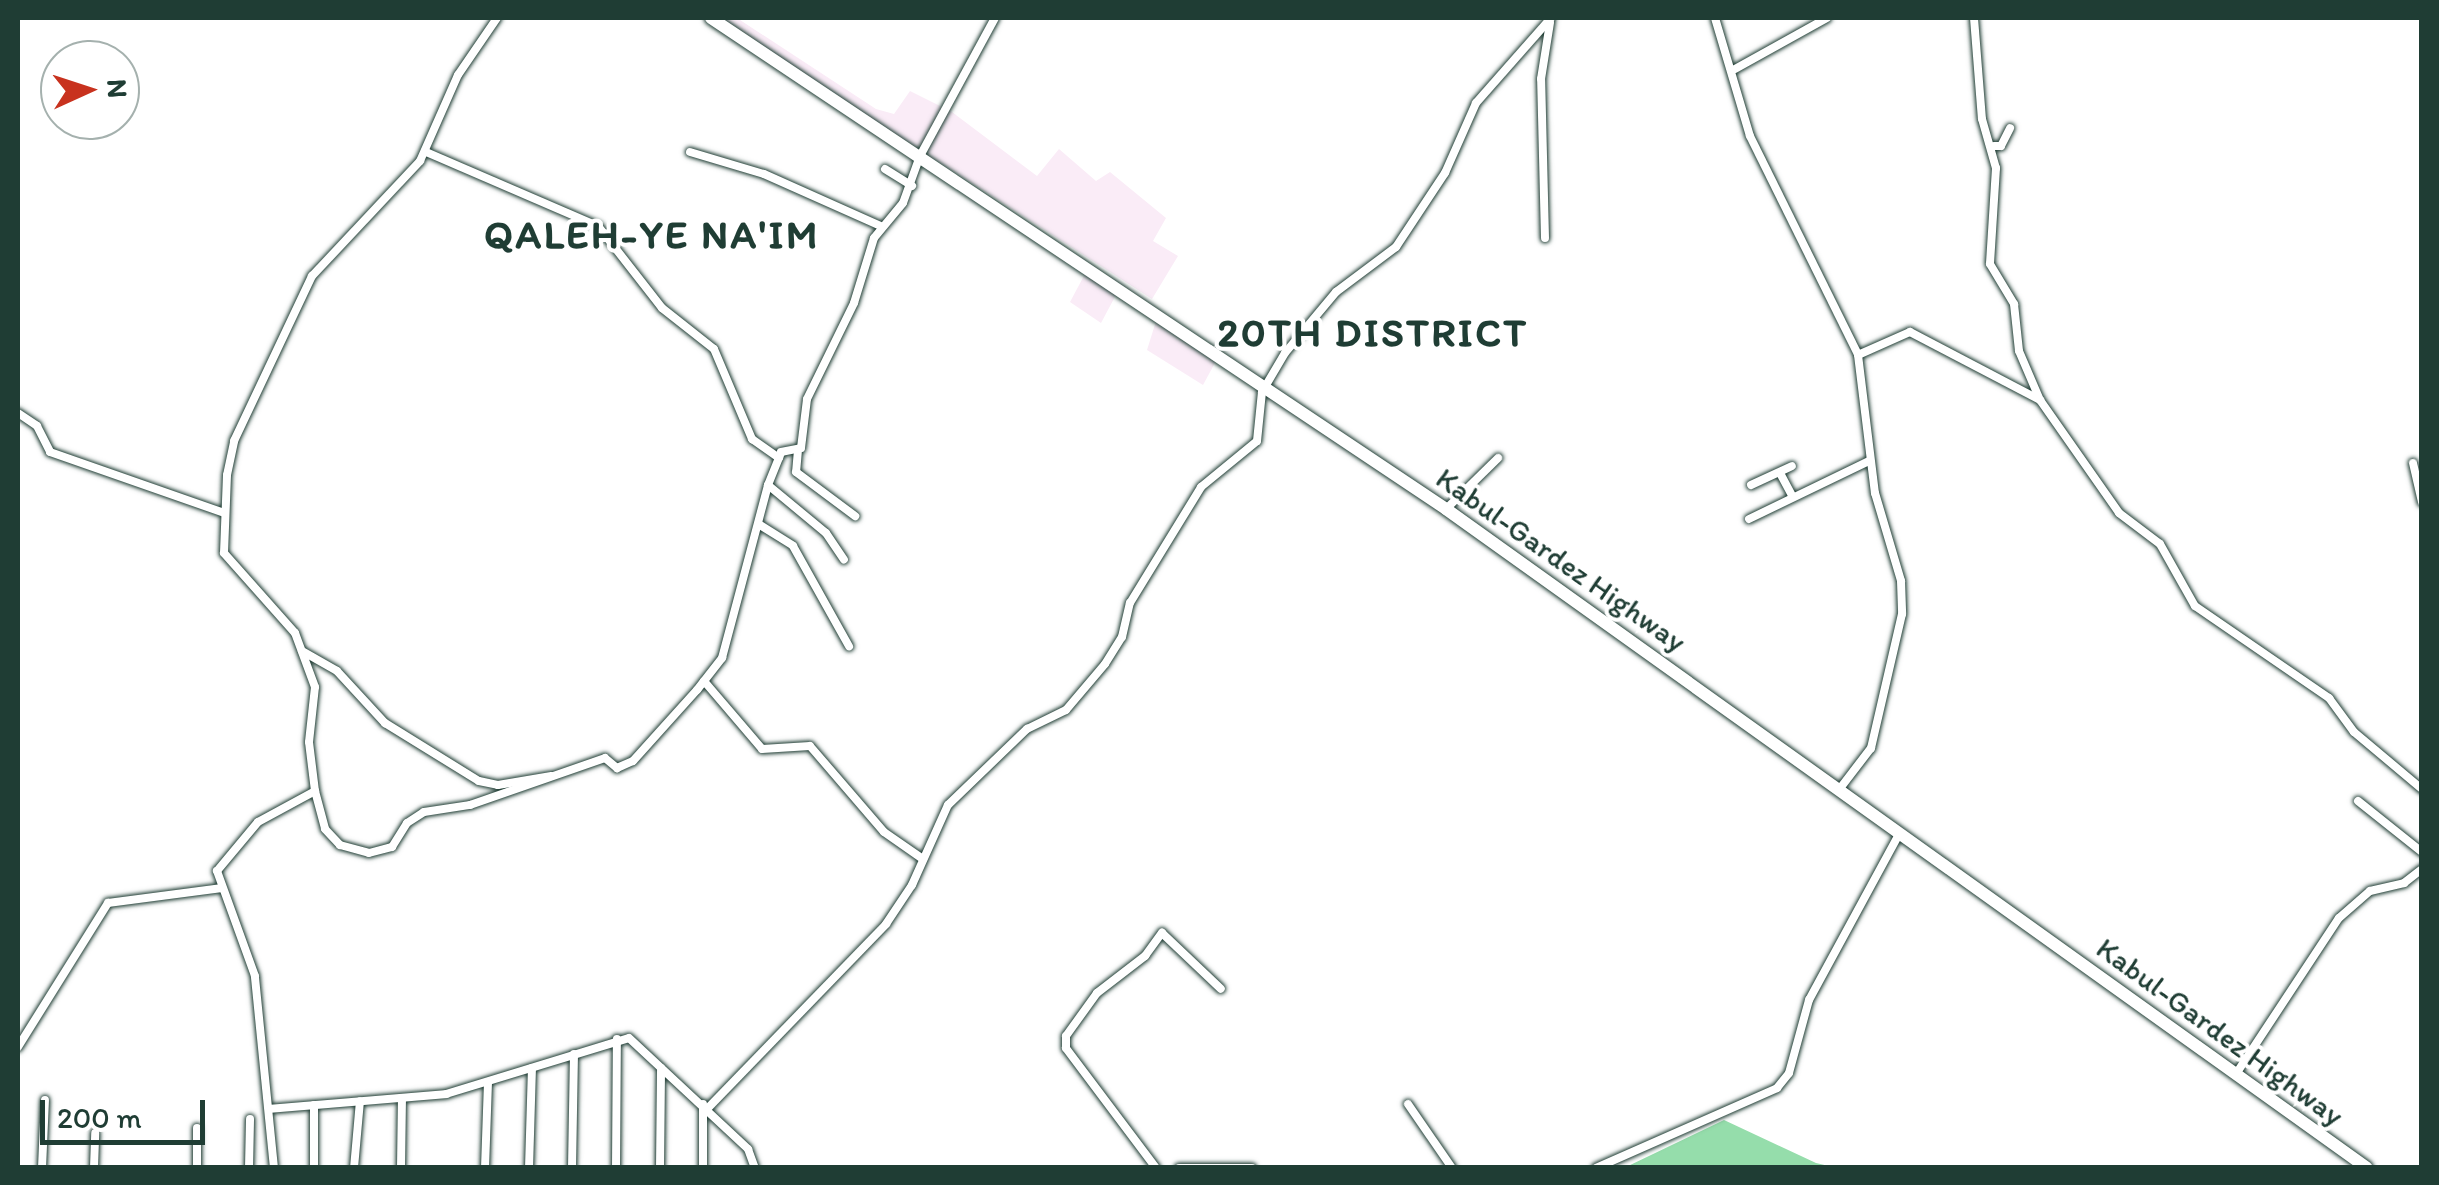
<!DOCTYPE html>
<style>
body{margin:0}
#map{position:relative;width:2439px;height:1185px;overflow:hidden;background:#fff;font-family:Itim,sans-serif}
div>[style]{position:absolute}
.built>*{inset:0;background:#faecf7}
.green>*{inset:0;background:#95ddab}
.roads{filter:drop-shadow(0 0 2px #1f3d34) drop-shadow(0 0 2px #1f3d34)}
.minor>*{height:8px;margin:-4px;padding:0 4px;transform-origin:4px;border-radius:4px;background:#fff}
.highway>*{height:12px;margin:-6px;padding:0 6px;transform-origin:6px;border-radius:6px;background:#fff}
span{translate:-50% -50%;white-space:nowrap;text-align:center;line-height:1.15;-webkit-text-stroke:8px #fff;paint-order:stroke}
.street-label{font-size:30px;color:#1f3d34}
.district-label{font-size:40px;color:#1f3d34;font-weight:700;letter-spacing:2.5px}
.frame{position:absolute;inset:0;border:20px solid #1f3d34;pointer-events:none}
.north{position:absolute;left:40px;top:40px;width:100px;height:100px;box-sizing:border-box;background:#fff;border:2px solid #a5b1ae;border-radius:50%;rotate:87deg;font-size:28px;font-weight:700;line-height:40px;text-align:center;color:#1f3d34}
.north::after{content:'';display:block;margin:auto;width:35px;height:45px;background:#c8321e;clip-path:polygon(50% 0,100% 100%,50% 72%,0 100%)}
.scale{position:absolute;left:40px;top:1100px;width:165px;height:45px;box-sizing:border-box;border:5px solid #1f3d34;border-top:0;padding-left:12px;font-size:30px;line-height:35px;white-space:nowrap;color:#1f3d34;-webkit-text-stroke:8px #fff;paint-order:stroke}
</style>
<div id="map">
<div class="built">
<div style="clip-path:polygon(715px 18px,737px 18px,876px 109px,894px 114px,910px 91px,952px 112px,1037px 176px,1059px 149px,1096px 181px,1110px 172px,1166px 218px,1153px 241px,1178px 256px,1152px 299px)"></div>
<div style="clip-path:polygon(1086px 272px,1117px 293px,1101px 323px,1070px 302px)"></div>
<div style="clip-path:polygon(1157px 318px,1216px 361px,1203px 385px,1147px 350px)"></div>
</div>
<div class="green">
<div style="clip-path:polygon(1724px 1120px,1816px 1163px,1833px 1167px,1626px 1167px)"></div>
</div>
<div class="roads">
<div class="minor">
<div style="left:1715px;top:18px;width:123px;rotate:73.5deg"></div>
<div style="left:1750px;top:136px;width:244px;rotate:63.7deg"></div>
<div style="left:1858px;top:355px;width:139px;rotate:83deg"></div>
<div style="left:1875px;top:493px;width:92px;rotate:73.5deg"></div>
<div style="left:1901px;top:581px;width:33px;rotate:88deg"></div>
<div style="left:1902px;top:614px;width:138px;rotate:103deg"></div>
<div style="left:1871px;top:748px;width:54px;rotate:127.5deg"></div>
<div style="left:1974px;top:18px;width:101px;rotate:85.5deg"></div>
<div style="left:1982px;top:119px;width:51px;rotate:74.1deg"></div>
<div style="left:1996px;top:168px;width:96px;rotate:93.6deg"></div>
<div style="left:1990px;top:264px;width:47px;rotate:59deg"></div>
<div style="left:2014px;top:304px;width:47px;rotate:83.9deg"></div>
<div style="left:2019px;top:351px;width:53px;rotate:66.8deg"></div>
<div style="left:2040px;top:400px;width:138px;rotate:55deg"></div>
<div style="left:2119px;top:513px;width:51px;rotate:37.1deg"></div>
<div style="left:2160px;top:544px;width:71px;rotate:60.6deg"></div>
<div style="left:2195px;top:606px;width:163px;rotate:34.5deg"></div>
<div style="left:2329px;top:698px;width:42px;rotate:53.7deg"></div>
<div style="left:2354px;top:732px;width:89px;rotate:40deg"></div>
<div style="left:1735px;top:69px;width:105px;rotate:-29deg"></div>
<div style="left:1994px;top:146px;width:7px"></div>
<div style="left:2001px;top:146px;width:20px;rotate:-63deg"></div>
<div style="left:426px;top:152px;width:187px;rotate:23.3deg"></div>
<div style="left:598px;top:226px;width:104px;rotate:52deg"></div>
<div style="left:662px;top:308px;width:66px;rotate:38.3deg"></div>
<div style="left:714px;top:349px;width:98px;rotate:67.1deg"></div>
<div style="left:752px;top:439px;width:33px;rotate:35deg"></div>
<div style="left:690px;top:152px;width:77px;rotate:16.6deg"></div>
<div style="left:764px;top:174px;width:128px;rotate:24deg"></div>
<div style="left:885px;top:169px;width:32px;rotate:32deg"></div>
<div style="left:1545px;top:238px;width:159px;rotate:-91.4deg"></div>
<div style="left:1541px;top:79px;width:57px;rotate:-80.9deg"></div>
<div style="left:1858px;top:355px;width:57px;rotate:-23.9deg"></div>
<div style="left:1910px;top:332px;width:147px;rotate:27.6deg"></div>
<div style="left:18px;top:413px;width:23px;rotate:34deg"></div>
<div style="left:37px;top:426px;width:29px;rotate:63deg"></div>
<div style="left:50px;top:452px;width:184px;rotate:19.3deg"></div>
<div style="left:798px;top:450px;width:22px;rotate:95deg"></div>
<div style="left:796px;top:472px;width:74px;rotate:36.7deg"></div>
<div style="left:2413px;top:463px;width:40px;rotate:77deg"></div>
<div style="left:1780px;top:473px;width:26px;rotate:62deg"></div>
<div style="left:768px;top:485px;width:75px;rotate:39.6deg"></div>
<div style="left:826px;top:533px;width:32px;rotate:56deg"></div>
<div style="left:1751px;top:485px;width:45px;rotate:-24.9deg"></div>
<div style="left:1446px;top:509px;width:73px;rotate:-44.4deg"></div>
<div style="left:1749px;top:519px;width:133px;rotate:-25.8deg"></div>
<div style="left:760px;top:525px;width:39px;rotate:32deg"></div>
<div style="left:793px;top:546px;width:115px;rotate:60.8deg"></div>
<div style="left:302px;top:651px;width:40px;rotate:29.7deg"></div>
<div style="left:337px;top:671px;width:71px;rotate:47.3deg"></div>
<div style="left:385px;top:723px;width:110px;rotate:31.7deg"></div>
<div style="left:479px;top:781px;width:19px;rotate:12deg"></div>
<div style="left:498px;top:785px;width:54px;rotate:-9.6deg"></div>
<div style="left:704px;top:681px;width:89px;rotate:49.5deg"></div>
<div style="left:762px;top:749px;width:48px;rotate:-3.6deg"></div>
<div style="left:810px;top:746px;width:113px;rotate:49.3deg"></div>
<div style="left:884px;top:832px;width:44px;rotate:34.8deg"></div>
<div style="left:315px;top:791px;width:39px;rotate:75deg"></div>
<div style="left:325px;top:829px;width:22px;rotate:47deg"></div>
<div style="left:340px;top:845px;width:30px;rotate:15deg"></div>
<div style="left:369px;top:853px;width:24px;rotate:-15deg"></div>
<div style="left:392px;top:847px;width:28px;rotate:-58deg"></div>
<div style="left:407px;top:823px;width:20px;rotate:-33deg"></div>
<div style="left:424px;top:812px;width:47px;rotate:-8.7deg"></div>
<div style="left:470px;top:805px;width:143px;rotate:-19.2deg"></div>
<div style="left:605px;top:758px;width:16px;rotate:40deg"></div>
<div style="left:617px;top:768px;width:17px;rotate:-24deg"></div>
<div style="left:633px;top:761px;width:96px;rotate:-48deg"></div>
<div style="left:697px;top:690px;width:41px;rotate:-52deg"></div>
<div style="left:722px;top:658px;width:179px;rotate:-75.1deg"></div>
<div style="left:768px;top:485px;width:35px;rotate:-68deg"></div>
<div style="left:781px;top:452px;width:20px;rotate:-11deg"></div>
<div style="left:801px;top:448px;width:49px;rotate:-83deg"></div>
<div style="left:807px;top:399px;width:107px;rotate:-63.9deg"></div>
<div style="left:854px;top:303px;width:68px;rotate:-72.9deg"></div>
<div style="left:874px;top:238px;width:45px;rotate:-50.4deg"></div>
<div style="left:903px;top:203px;width:50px;rotate:-70.1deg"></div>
<div style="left:920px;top:156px;width:157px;rotate:-61.5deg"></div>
<div style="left:2358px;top:801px;width:82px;rotate:38.6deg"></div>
<div style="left:18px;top:1047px;width:170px;rotate:-58deg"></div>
<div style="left:108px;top:903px;width:115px;rotate:-7.5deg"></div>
<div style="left:2236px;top:1074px;width:187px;rotate:-56.6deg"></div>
<div style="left:2339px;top:918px;width:41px;rotate:-41.1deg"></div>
<div style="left:2370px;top:891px;width:35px;rotate:-13deg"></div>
<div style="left:2404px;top:883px;width:23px;rotate:-38deg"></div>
<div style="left:1408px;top:1104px;width:78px;rotate:55.5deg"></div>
<div style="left:708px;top:1108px;width:256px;rotate:-45.9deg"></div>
<div style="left:886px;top:924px;width:47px;rotate:-56.3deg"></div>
<div style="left:912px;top:885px;width:88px;rotate:-65.8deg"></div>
<div style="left:948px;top:805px;width:110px;rotate:-43.9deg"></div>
<div style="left:1027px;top:729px;width:43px;rotate:-26deg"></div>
<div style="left:1066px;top:710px;width:60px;rotate:-49.7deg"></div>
<div style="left:1105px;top:664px;width:32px;rotate:-58deg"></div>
<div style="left:1122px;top:637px;width:35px;rotate:-77deg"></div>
<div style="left:1130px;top:603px;width:136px;rotate:-58.5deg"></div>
<div style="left:1201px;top:487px;width:72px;rotate:-39.4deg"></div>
<div style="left:1257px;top:441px;width:49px;rotate:-84.2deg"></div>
<div style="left:1262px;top:392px;width:45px;rotate:-59.5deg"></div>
<div style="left:1285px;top:353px;width:80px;rotate:-50.1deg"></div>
<div style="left:1336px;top:292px;width:75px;rotate:-36.9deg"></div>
<div style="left:1396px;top:247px;width:89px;rotate:-56.5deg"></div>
<div style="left:1445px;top:173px;width:77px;rotate:-66.1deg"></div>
<div style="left:1476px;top:103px;width:113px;rotate:-48.6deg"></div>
<div style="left:269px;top:1109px;width:178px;rotate:-4.8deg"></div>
<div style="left:446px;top:1094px;width:191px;rotate:-17deg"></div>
<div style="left:629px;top:1038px;width:163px;rotate:43deg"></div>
<div style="left:748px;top:1149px;width:20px;rotate:70deg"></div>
<div style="left:197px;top:1128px;width:40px;rotate:90deg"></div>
<div style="left:42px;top:1168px;width:68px;rotate:-87.5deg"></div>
<div style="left:94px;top:1168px;width:35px;rotate:-88deg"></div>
<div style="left:249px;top:1168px;width:49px;rotate:-88.8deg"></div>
<div style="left:274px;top:1168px;width:193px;rotate:-95.7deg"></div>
<div style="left:255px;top:976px;width:112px;rotate:-109.9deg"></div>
<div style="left:217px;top:871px;width:64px;rotate:-50.1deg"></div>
<div style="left:258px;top:822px;width:65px;rotate:-28.5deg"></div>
<div style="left:315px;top:791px;width:49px;rotate:-97deg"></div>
<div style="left:309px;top:742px;width:55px;rotate:-83.8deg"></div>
<div style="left:315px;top:687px;width:58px;rotate:-110.3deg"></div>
<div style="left:295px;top:633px;width:107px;rotate:-131.6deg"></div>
<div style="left:224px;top:553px;width:78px;rotate:-87.8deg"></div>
<div style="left:227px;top:475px;width:35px;rotate:-78deg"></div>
<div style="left:234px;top:441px;width:183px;rotate:-64.7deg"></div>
<div style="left:312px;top:276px;width:158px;rotate:-46.8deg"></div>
<div style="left:420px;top:161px;width:94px;rotate:-66.2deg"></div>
<div style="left:458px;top:75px;width:69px;rotate:-55.6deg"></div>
<div style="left:314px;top:1168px;width:63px;rotate:-90deg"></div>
<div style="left:354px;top:1168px;width:67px;rotate:-84.9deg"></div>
<div style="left:401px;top:1168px;width:70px;rotate:-89.2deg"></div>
<div style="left:485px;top:1168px;width:85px;rotate:-88deg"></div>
<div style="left:529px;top:1168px;width:100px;rotate:-88.3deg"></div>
<div style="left:572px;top:1168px;width:114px;rotate:-89deg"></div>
<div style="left:616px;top:1168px;width:129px;rotate:-89.6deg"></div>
<div style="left:660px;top:1168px;width:100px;rotate:-89.4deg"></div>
<div style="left:703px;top:1168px;width:64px;rotate:-90deg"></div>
<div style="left:1156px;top:1168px;width:150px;rotate:-126.9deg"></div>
<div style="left:1066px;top:1048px;width:12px;rotate:-90deg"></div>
<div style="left:1066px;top:1036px;width:53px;rotate:-54.2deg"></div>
<div style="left:1097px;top:993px;width:61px;rotate:-37.6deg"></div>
<div style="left:1145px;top:956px;width:29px;rotate:-54deg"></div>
<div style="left:1162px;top:933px;width:81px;rotate:43.5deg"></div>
<div style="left:1179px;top:1168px;width:73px"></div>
<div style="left:1596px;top:1168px;width:198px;rotate:-23.8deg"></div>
<div style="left:1777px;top:1088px;width:19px;rotate:-51deg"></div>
<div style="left:1789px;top:1073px;width:76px;rotate:-74.7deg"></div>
<div style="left:1809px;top:1000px;width:189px;rotate:-61.5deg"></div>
</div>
<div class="highway">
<div style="left:711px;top:18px;width:884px;rotate:33.74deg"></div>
<div style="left:1446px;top:509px;width:1132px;rotate:35.58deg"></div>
</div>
</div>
<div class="street-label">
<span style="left:1561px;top:560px;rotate:35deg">Kabul-Gardez Highway</span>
<span style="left:2220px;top:1032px;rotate:36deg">Kabul-Gardez Highway</span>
</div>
<div class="district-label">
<span style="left:652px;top:234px">QALEH-YE NA'IM</span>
<span style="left:1373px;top:332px">20TH DISTRICT</span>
</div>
<div class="frame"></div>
<div class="north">N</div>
<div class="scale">200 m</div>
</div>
